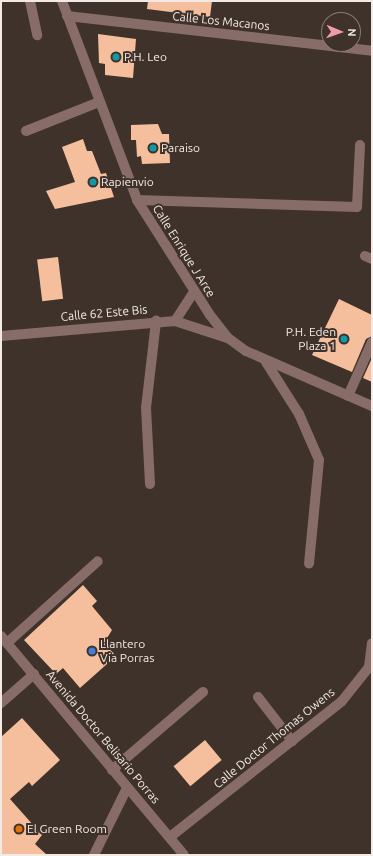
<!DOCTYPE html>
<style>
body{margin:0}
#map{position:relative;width:373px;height:856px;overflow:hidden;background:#3f322a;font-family:Ubuntu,sans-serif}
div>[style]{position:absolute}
.building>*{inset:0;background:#f5bf9e;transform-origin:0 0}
.minor>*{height:10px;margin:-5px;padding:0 5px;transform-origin:5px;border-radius:5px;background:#876c68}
.dots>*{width:11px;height:11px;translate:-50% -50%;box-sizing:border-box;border:2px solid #3f322a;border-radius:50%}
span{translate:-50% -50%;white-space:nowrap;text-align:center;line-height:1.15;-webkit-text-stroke:4px #3f322a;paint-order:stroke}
.street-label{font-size:12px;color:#f3eae5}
.poi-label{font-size:12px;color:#f3eae5}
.left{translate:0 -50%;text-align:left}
.right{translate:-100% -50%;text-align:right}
.frame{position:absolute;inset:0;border:2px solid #f3eae5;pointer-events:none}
.north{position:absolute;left:321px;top:12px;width:40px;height:40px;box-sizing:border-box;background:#3f322a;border:1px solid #877c75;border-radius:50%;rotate:92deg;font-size:11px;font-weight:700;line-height:16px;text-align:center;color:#f3eae5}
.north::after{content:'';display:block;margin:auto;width:14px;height:18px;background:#f29aad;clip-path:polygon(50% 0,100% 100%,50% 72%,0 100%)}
</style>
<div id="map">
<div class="building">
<div style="clip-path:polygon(148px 1px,212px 1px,210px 17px,147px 9px)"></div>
<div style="clip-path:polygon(98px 34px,136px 39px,133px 78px,105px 75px,105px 64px,99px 63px)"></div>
<div style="clip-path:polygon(158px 124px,162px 134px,169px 134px,170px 163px,142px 164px,141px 156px,137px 157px,136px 140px,131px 140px,131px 125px)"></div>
<div style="clip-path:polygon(83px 139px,87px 151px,92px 151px,101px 174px,106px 173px,114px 197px,55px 209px,46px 191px,75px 182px,62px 147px)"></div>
<div style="left:58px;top:257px;width:42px;height:21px;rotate:83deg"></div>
<div style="clip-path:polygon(339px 299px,372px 315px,372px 336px,366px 339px,352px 372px,312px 355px)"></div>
<div style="clip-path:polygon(372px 358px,372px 382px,363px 378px)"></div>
<div style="clip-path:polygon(83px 585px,97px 601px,92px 606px,112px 630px,104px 643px,116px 656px,80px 688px,63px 668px,56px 674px,24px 640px)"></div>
<div style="clip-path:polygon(22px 718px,60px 760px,32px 786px,29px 782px,10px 799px,42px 835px,35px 844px,47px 855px,1px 855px,1px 737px)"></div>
<div style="left:205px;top:740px;width:26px;height:41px;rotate:50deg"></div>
</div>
<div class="minor">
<div style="left:30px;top:1px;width:35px;rotate:78deg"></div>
<div style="left:62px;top:1px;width:213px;rotate:69.3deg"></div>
<div style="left:137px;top:200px;width:136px;rotate:57.6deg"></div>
<div style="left:210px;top:315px;width:29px;rotate:52deg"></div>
<div style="left:228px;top:338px;width:22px;rotate:36deg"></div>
<div style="left:246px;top:351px;width:137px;rotate:23.6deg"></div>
<div style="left:67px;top:16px;width:307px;rotate:6.5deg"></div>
<div style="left:26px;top:131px;width:79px;rotate:-21.7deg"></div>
<div style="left:137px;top:200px;width:220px;rotate:1.8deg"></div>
<div style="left:357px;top:207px;width:62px;rotate:-87.2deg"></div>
<div style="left:365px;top:256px;width:8px;rotate:23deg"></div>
<div style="left:175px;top:321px;width:35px;rotate:-57deg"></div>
<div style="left:1px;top:336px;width:175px;rotate:-4.9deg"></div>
<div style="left:175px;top:321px;width:55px;rotate:18.1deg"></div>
<div style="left:266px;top:362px;width:62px;rotate:57.6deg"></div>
<div style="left:299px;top:414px;width:50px;rotate:66.5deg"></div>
<div style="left:319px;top:460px;width:104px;rotate:95.5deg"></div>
<div style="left:348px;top:396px;width:59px;rotate:-66deg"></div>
<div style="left:150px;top:484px;width:76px;rotate:-93deg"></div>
<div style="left:146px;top:408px;width:88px;rotate:-83.4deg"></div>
<div style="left:1px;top:636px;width:285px;rotate:50.1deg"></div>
<div style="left:7px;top:643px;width:122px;rotate:-42deg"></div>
<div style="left:258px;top:697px;width:56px;rotate:52.3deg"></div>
<div style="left:1px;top:703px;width:44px;rotate:-41.3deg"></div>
<div style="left:112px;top:770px;width:120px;rotate:-40.6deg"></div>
<div style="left:170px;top:837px;width:219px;rotate:-38.3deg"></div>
<div style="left:342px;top:701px;width:43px;rotate:-51.5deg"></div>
<div style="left:369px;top:667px;width:24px;rotate:-83deg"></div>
<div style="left:94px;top:855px;width:75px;rotate:-63.8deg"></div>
</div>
<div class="dots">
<div style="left:116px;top:57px;background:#0f9aa8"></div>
<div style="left:153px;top:148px;background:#0f9aa8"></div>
<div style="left:93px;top:182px;background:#0f9aa8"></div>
<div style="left:344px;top:339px;background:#0f9aa8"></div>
<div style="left:92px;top:651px;background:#3f7fe0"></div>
<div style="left:19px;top:829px;background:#e8710a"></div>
</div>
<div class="street-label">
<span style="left:221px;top:21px;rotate:6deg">Calle Los Macanos</span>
<span style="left:184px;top:251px;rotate:58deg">Calle Enrique J Arce</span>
<span style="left:104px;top:313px;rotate:-5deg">Calle 62 Este Bis</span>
<span style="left:103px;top:737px;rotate:50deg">Avenida Doctor Belisario Porras</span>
<span style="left:274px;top:738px;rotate:-39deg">Calle Doctor Thomas Owens</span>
</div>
<div class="poi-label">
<span class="left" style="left:124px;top:57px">P.H. Leo</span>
<span class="left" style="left:161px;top:148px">Paraiso</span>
<span class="left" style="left:101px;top:182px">Rapienvio</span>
<span class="right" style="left:336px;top:339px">P.H. Eden<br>Plaza 1</span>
<span class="left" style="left:100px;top:651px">Llantero<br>Via Porras</span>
<span class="left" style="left:27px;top:829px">El Green Room</span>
</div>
<div class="frame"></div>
<div class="north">N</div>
</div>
